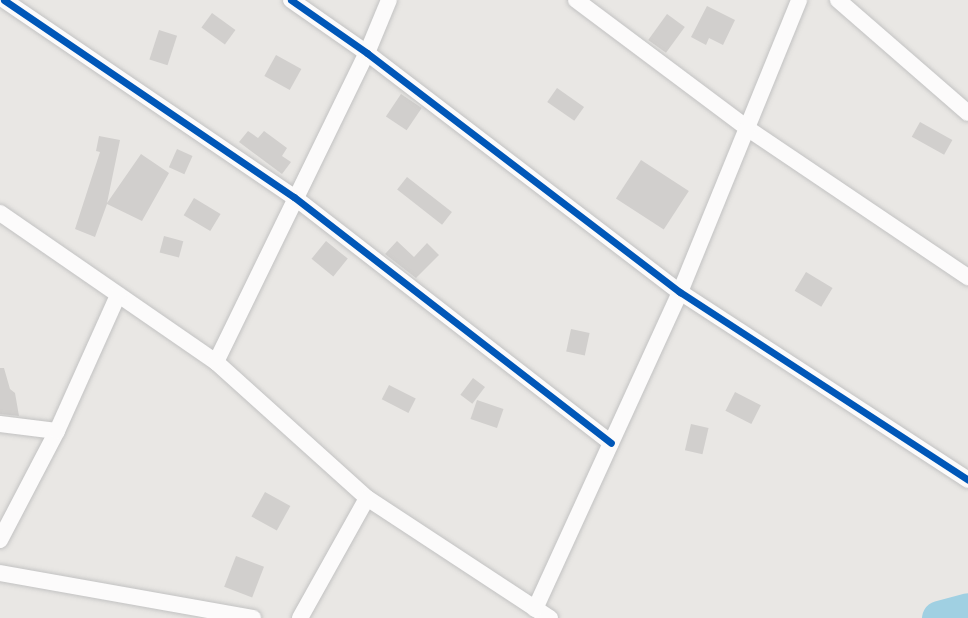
<!DOCTYPE html>
<style>
body{margin:0}
#map{position:relative;width:968px;height:618px;overflow:hidden;background:#e9e7e4;font-family:Helvetica,sans-serif}
div>[style]{position:absolute}
.river>*{height:35px;margin:-17.5px;padding:0 17.5px;transform-origin:17.5px;border-radius:17.5px;background:#a0d0e2}
.building>*{inset:0;background:#d1cfcd;transform-origin:0 0}
.roads{filter:drop-shadow(0 0 2px #c2c2c2) drop-shadow(0 0 2px #c2c2c2)}
.minor>*{height:16px;margin:-8px;padding:0 8px;transform-origin:8px;border-radius:8px;background:#fcfbfb}
.cycleway>*{height:7px;margin:-3.5px;padding:0 3.5px;transform-origin:3.5px;border-radius:3.5px;background:#0057b8}
span{translate:-50% -50%;white-space:nowrap;text-align:center;line-height:1.15;-webkit-text-stroke:7px #fff;paint-order:stroke}
</style>
<div id="map">
<div class="river">
<div style="left:939px;top:618px;width:30px;rotate:-15deg"></div>
</div>
<div class="building">
<div style="clip-path:polygon(707px 6px,735px 20px,723px 45px,709px 38px,706px 45px,691px 37px)"></div>
<div style="left:212px;top:13px;width:29px;height:18px;rotate:36deg"></div>
<div style="left:667px;top:14px;width:22px;height:32px;rotate:36deg"></div>
<div style="left:159px;top:30px;width:19px;height:31px;rotate:18deg"></div>
<div style="left:276px;top:55px;width:29px;height:24px;rotate:29deg"></div>
<div style="left:557px;top:88px;width:33px;height:17px;rotate:35deg"></div>
<div style="left:401px;top:94px;width:25px;height:27px;rotate:34deg"></div>
<div style="left:920px;top:122px;width:37px;height:17px;rotate:29deg"></div>
<div style="clip-path:polygon(248px 131px,258px 138px,264px 131px,287px 148px,282px 156px,291px 162px,282px 174px,239px 142px)"></div>
<div style="clip-path:polygon(99px 136px,120px 140px,107px 203px,141px 154px,169px 173px,142px 221px,107px 204px,95px 237px,75px 229px,100px 152px,96px 151px)"></div>
<div style="left:177px;top:149px;width:17px;height:20px;rotate:24deg"></div>
<div style="left:641px;top:160px;width:57px;height:46px;rotate:33deg"></div>
<div style="left:407px;top:177px;width:57px;height:16px;rotate:38deg"></div>
<div style="left:194px;top:198px;width:31px;height:20px;rotate:31deg"></div>
<div style="left:164px;top:236px;width:20px;height:17px;rotate:15deg"></div>
<div style="left:326px;top:241px;width:28px;height:23px;rotate:39deg"></div>
<div style="clip-path:polygon(397px 241px,414px 257px,427px 243px,439px 255px,416px 278px,385px 254px)"></div>
<div style="left:806px;top:272px;width:31px;height:22px;rotate:31deg"></div>
<div style="left:571px;top:329px;width:19px;height:23px;rotate:12deg"></div>
<div style="clip-path:polygon(0 368px,4px 368px,10px 389px,15px 393px,19px 416px,0 414px)"></div>
<div style="left:473px;top:378px;width:15px;height:21px;rotate:37deg"></div>
<div style="left:389px;top:385px;width:30px;height:16px;rotate:27deg"></div>
<div style="left:735px;top:392px;width:29px;height:21px;rotate:27deg"></div>
<div style="left:477px;top:400px;width:28px;height:20px;rotate:19deg"></div>
<div style="left:691px;top:424px;width:18px;height:27px;rotate:13deg"></div>
<div style="left:265px;top:492px;width:29px;height:28px;rotate:29deg"></div>
<div style="left:236px;top:556px;width:30px;height:33px;rotate:21deg"></div>
</div>
<div class="roads">
<div class="minor">
<div style="left:4px;top:0;width:351px;rotate:34.2deg"></div>
<div style="left:294px;top:197px;width:401px;rotate:37.8deg"></div>
<div style="left:291px;top:0;width:93px;rotate:34.9deg"></div>
<div style="left:367px;top:53px;width:394px;rotate:37.4deg"></div>
<div style="left:680px;top:292px;width:344px;rotate:33.1deg"></div>
<div style="left:576px;top:0;width:214px;rotate:36.8deg"></div>
<div style="left:747px;top:128px;width:267px;rotate:34deg"></div>
<div style="left:838px;top:0;width:172px;rotate:41deg"></div>
<div style="left:0;top:213px;width:262px;rotate:34.6deg"></div>
<div style="left:216px;top:362px;width:203px;rotate:42deg"></div>
<div style="left:367px;top:498px;width:219px;rotate:33.3deg"></div>
<div style="left:216px;top:362px;width:344px;rotate:-64deg"></div>
<div style="left:367px;top:53px;width:57px;rotate:-67.5deg"></div>
<div style="left:0;top:424px;width:57px;rotate:7deg"></div>
<div style="left:0;top:540px;width:123px;rotate:-62.4deg"></div>
<div style="left:57px;top:431px;width:149px;rotate:-65.8deg"></div>
<div style="left:0;top:573px;width:257px;rotate:10.1deg"></div>
<div style="left:535px;top:609px;width:349px;rotate:-65.4deg"></div>
<div style="left:680px;top:292px;width:315px;rotate:-67.8deg"></div>
<div style="left:300px;top:618px;width:137px;rotate:-60.8deg"></div>
</div>
</div>
<div class="cycleway">
<div style="left:4px;top:0;width:351px;rotate:34.2deg"></div>
<div style="left:294px;top:197px;width:401px;rotate:37.8deg"></div>
<div style="left:291px;top:0;width:93px;rotate:34.9deg"></div>
<div style="left:367px;top:53px;width:394px;rotate:37.4deg"></div>
<div style="left:680px;top:292px;width:344px;rotate:33.1deg"></div>
</div>
</div>
